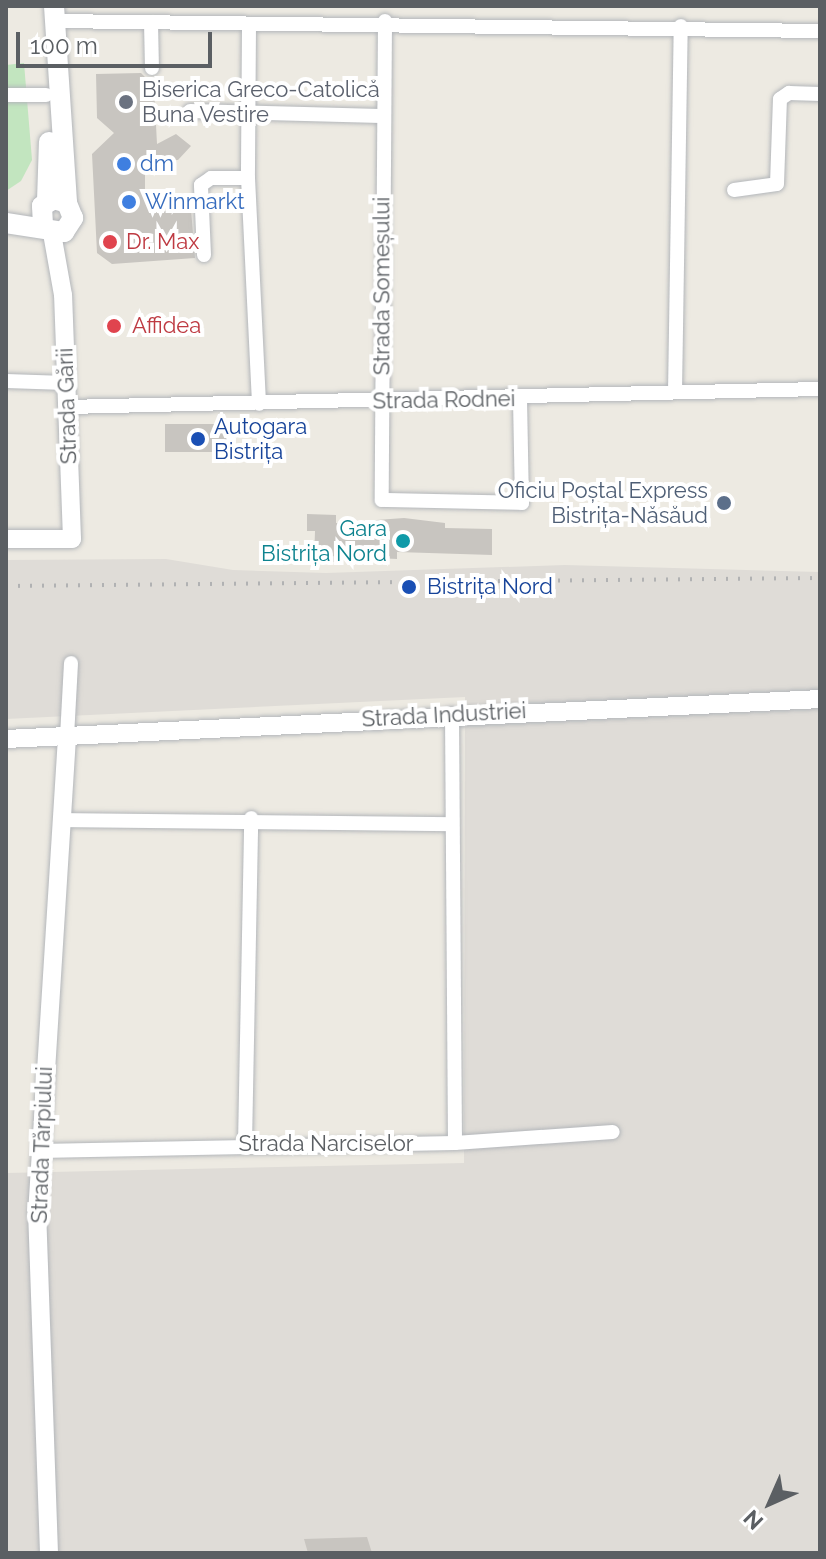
<!DOCTYPE html>
<meta charset="utf-8">
<style>
body{margin:0}
#map{position:relative;width:826px;height:1559px;overflow:hidden;background:#edeae2;font-family:Raleway,sans-serif}
div>[style]{position:absolute}
.industrial>*{inset:0;background:#dfdcd7}
.green>*{inset:0;background:#c2e5bf}
.building>*{inset:0;background:#c8c5c0;transform-origin:0 0}
.roads{filter:drop-shadow(0 0 2px #b3b6ba) drop-shadow(0 0 2px #b3b6ba)}
.minor>*{height:14px;margin:-7px;padding:0 7px;transform-origin:7px;border-radius:7px;background:#fff}
.tertiary>*{height:18px;margin:-9px;padding:0 9px;transform-origin:9px;border-radius:9px;background:#fff}
.secondary>*{height:20px;margin:-10px;padding:0 10px;transform-origin:10px;border-radius:10px;background:#fff}
.rail>*{height:4px;margin-top:-2px;transform-origin:0;background:repeating-linear-gradient(90deg,#b1b2b3 0 2px,transparent 0 12px)}
.dots>*{width:22px;height:22px;translate:-50% -50%;box-sizing:border-box;border:4px solid #fff;border-radius:50%}
span{translate:-50% -50%;white-space:nowrap;text-align:center;line-height:1.15;-webkit-text-stroke:8px #fff;paint-order:stroke}
.worship-label{font-size:22px;color:#5b616d}
.left{translate:0 -50%;text-align:left}
.shop-label{font-size:22px;color:#366cbe}
.health-label{font-size:22px;color:#be3a42}
.street-label{font-size:22px;color:#5b5f63}
.transit-label{font-size:22px;color:#164399}
.service-label{font-size:22px;color:#4e5e75}
.right{translate:-100% -50%;text-align:right}
.culture-label{font-size:22px;color:#0d838f}
.frame{position:absolute;inset:0;border:8px solid #5b5f63;pointer-events:none}
.north{position:absolute;left:730px;top:1463px;width:80px;height:80px;-webkit-text-stroke:6px #fff;paint-order:stroke;rotate:225deg;font-size:22px;font-weight:700;line-height:32px;text-align:center;color:#5b5f63}
.north::after{content:'';display:block;margin:auto;width:28px;height:36px;background:#5b5f63;clip-path:polygon(50% 0,100% 100%,50% 72%,0 100%)}
.scale{position:absolute;left:16px;top:32px;width:196px;height:36px;box-sizing:border-box;border:4px solid #5b5f63;border-top:0;padding-left:10px;font-size:24px;line-height:28px;white-space:nowrap;color:#5b5f63;-webkit-text-stroke:6px #fff;paint-order:stroke}
</style>
<div id="map">
<div class="industrial">
<div style="clip-path:polygon(166px 559px,233px 570px,326px 573px,565px 565px,820px 572px,820px 1553px,6px 1553px,6px 1173px,464px 1163px,465px 697px,6px 719px,6px 560px)"></div>
</div>
<div class="green">
<div style="clip-path:polygon(24px 63px,32px 160px,21px 181px,6px 191px,6px 65px)"></div>
</div>
<div class="building">
<div style="clip-path:polygon(141px 73px,154px 86px,157px 144px,176px 134px,191px 146px,178px 160px,145px 160px,145px 194px,162px 193px,163px 211px,191px 209px,195px 258px,112px 264px,97px 253px,92px 154px,114px 133px,97px 118px,96px 74px)"></div>
<div style="left:232px;top:424px;width:28px;height:67px;rotate:90deg"></div>
<div style="clip-path:polygon(307px 514px,336px 515px,336px 523px,404px 518px,445px 523px,445px 528px,492px 529px,492px 555px,397px 552px,397px 559px,338px 556px,338px 562px,314px 562px,315px 531px,307px 531px)"></div>
<div style="clip-path:polygon(367px 1537px,372px 1553px,308px 1553px,304px 1539px)"></div>
</div>
<div class="roads">
<div class="minor">
<div style="left:55px;top:21px;width:765px;rotate:0.75deg"></div>
<div style="left:385px;top:21px;width:479px;rotate:90.4deg"></div>
<div style="left:382px;top:500px;width:140px;rotate:1.2deg"></div>
<div style="left:522px;top:503px;width:103px;rotate:-91.1deg"></div>
<div style="left:151px;top:22px;width:46px;rotate:88.8deg"></div>
<div style="left:249px;top:25px;width:153px;rotate:90.4deg"></div>
<div style="left:248px;top:178px;width:226px;rotate:87.2deg"></div>
<div style="left:6px;top:95px;width:40px"></div>
<div style="left:190px;top:111px;width:191px;rotate:1.5deg"></div>
<div style="left:734px;top:190px;width:43px;rotate:-7.9deg"></div>
<div style="left:777px;top:184px;width:85px;rotate:-88deg"></div>
<div style="left:780px;top:99px;width:11px;rotate:-34deg"></div>
<div style="left:789px;top:93px;width:31px;rotate:2deg"></div>
<div style="left:204px;top:255px;width:70px;rotate:-92.5deg"></div>
<div style="left:201px;top:185px;width:12px;rotate:-35deg"></div>
<div style="left:211px;top:178px;width:37px"></div>
<div style="left:6px;top:381px;width:60px;rotate:1.9deg"></div>
<div style="left:675px;top:392px;width:366px;rotate:-89.1deg"></div>
<div style="left:67px;top:407px;width:753px;rotate:-1.37deg"></div>
<div style="left:452px;top:714px;width:429px;rotate:89.6deg"></div>
<div style="left:67px;top:737px;width:74px;rotate:-86.9deg"></div>
<div style="left:61px;top:820px;width:388px;rotate:0.6deg"></div>
<div style="left:245px;top:1144px;width:326px;rotate:-88.9deg"></div>
<div style="left:39px;top:1151px;width:416px;rotate:-1.1deg"></div>
<div style="left:455px;top:1143px;width:158px;rotate:-4deg"></div>
</div>
<div class="tertiary">
<div style="left:6px;top:539px;width:66px"></div>
<div style="left:72px;top:539px;width:244px;rotate:-92.1deg"></div>
<div style="left:63px;top:295px;width:63px;rotate:-100.1deg"></div>
<div style="left:6px;top:739px;width:815px;rotate:-2.81deg"></div>
<div style="left:49px;top:1553px;width:339px;rotate:-92deg"></div>
<div style="left:37px;top:1214px;width:478px;rotate:-86.4deg"></div>
</div>
<div class="secondary">
<div style="left:54px;top:6px;width:197px;rotate:86.2deg"></div>
<div style="left:47px;top:201px;width:59px;rotate:-88.1deg"></div>
<div style="left:6px;top:223px;width:59px;rotate:8.8deg"></div>
<div style="left:64px;top:232px;width:17px;rotate:-57deg"></div>
<div style="left:73px;top:218px;width:16px;rotate:-112deg"></div>
<div style="left:67px;top:203px;width:14px;rotate:-163deg"></div>
<div style="left:54px;top:199px;width:14px;rotate:150deg"></div>
<div style="left:42px;top:206px;width:21px;rotate:87deg"></div>
</div>
</div>
<div class="rail">
<div style="left:6px;top:586px;width:814px;rotate:-0.56deg"></div>
</div>
<div class="dots">
<div style="left:126px;top:102px;background:#6b7280"></div>
<div style="left:124px;top:164px;background:#3f7fe0"></div>
<div style="left:129px;top:202px;background:#3f7fe0"></div>
<div style="left:110px;top:242px;background:#e0444e"></div>
<div style="left:114px;top:326px;background:#e0444e"></div>
<div style="left:198px;top:439px;background:#1a4fb4"></div>
<div style="left:724px;top:503px;background:#5c6f8a"></div>
<div style="left:403px;top:541px;background:#0f9aa8"></div>
<div style="left:409px;top:587px;background:#1a4fb4"></div>
</div>
<div class="worship-label">
<span class="left" style="left:142px;top:102px">Biserica Greco-Catolică<br>Buna Vestire</span>
</div>
<div class="shop-label">
<span class="left" style="left:140px;top:164px">dm</span>
<span class="left" style="left:145px;top:202px">Winmarkt</span>
</div>
<div class="health-label">
<span class="left" style="left:126px;top:242px">Dr. Max</span>
<span class="left" style="left:132px;top:326px">Affidea</span>
</div>
<div class="street-label">
<span style="left:382px;top:286px;rotate:-90deg">Strada Someșului</span>
<span style="left:444px;top:400px;rotate:-1deg">Strada Rodnei</span>
<span style="left:67px;top:406px;rotate:-92deg">Strada Gării</span>
<span style="left:444px;top:715px;rotate:-3deg">Strada Industriei</span>
<span style="left:326px;top:1144px">Strada Narciselor</span>
<span style="left:42px;top:1145px;rotate:-88deg">Strada Tărpiului</span>
</div>
<div class="transit-label">
<span class="left" style="left:214px;top:439px">Autogara<br>Bistrița</span>
<span class="left" style="left:427px;top:587px">Bistrița Nord</span>
</div>
<div class="service-label">
<span class="right" style="left:708px;top:503px">Oficiu Poștal Express<br>Bistrița-Năsăud</span>
</div>
<div class="culture-label">
<span class="right" style="left:387px;top:541px">Gara<br>Bistrița Nord</span>
</div>
<div class="frame"></div>
<div class="north">N</div>
<div class="scale">100 m</div>
</div>
